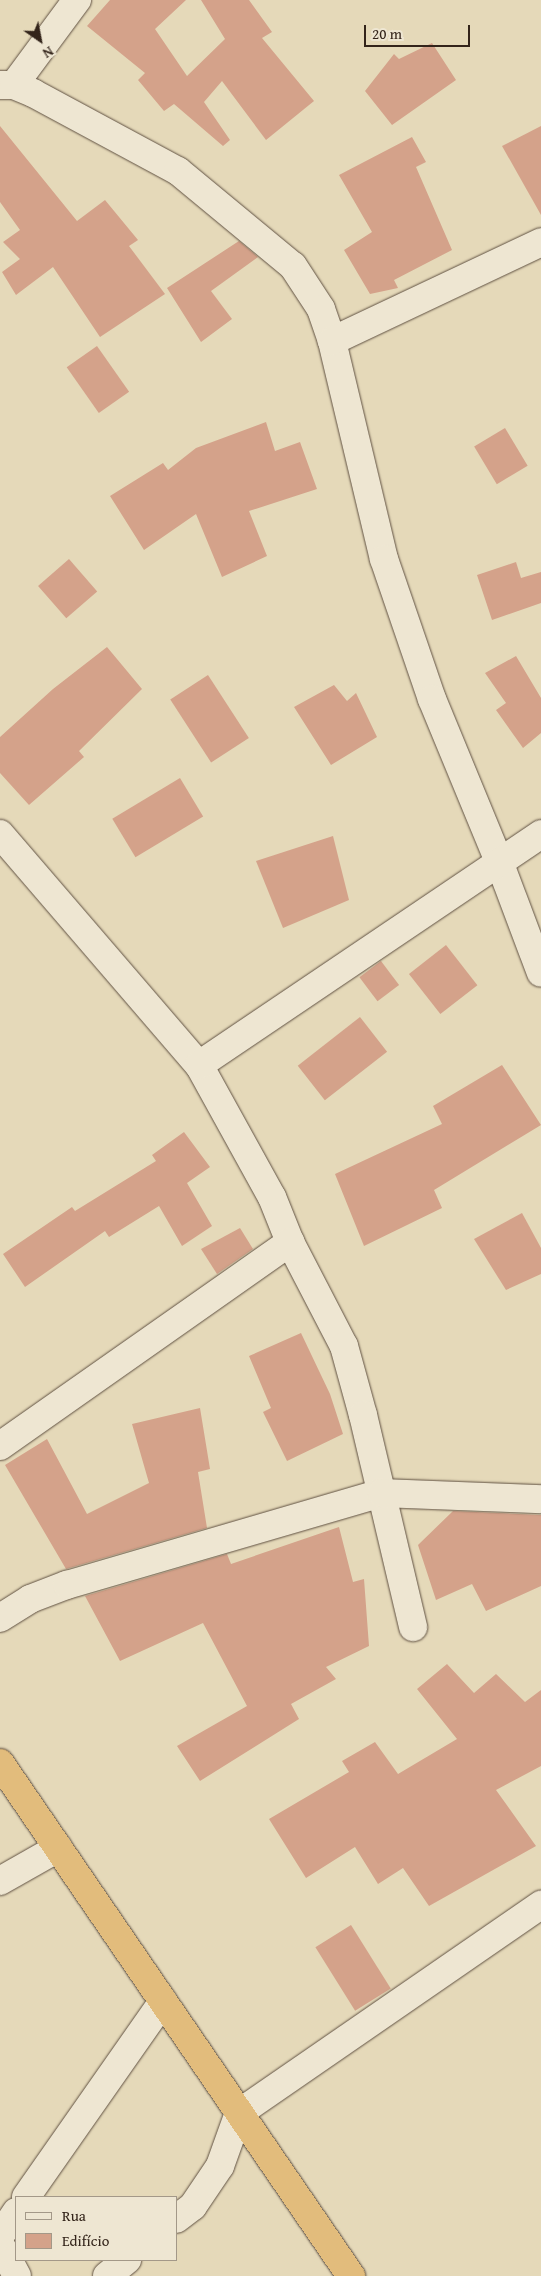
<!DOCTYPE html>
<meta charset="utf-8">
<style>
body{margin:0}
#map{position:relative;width:541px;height:2276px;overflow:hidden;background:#e5d9b9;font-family:"Gentium Book Plus",serif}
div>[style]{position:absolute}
.building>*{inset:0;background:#d4a28a;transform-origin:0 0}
.roads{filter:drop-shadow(0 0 1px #605142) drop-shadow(0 0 1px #605142)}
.minor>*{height:28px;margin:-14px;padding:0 14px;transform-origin:14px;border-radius:14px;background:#eee6d2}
.trunk>*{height:28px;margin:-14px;padding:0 14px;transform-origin:14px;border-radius:14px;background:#e2bc7c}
span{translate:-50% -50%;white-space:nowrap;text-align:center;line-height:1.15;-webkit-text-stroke:4px #eee6d2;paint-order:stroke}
.legend{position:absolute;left:15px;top:2196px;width:162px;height:65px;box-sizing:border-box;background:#eee6d2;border:1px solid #a39888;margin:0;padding:6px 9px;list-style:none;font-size:15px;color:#33241a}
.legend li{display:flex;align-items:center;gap:10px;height:25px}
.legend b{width:25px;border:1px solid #a39888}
.north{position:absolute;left:15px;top:15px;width:50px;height:50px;-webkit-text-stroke:4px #eee6d2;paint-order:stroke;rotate:147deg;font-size:14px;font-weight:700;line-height:20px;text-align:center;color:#33241a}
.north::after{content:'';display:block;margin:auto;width:18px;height:22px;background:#33241a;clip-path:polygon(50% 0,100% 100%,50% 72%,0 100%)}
.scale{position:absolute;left:364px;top:25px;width:106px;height:22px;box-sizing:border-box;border:2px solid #33241a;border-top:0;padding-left:6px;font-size:15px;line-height:18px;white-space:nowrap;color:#33241a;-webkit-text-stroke:4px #eee6d2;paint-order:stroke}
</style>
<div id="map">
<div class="building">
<div style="clip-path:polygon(110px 0,186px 0,155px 29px,187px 76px,225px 39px,201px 0,249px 0,272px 32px,262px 38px,314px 101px,266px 140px,222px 81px,204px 102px,230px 140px,223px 146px,174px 104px,164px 111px,138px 80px,145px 73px,87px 26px)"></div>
<div style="clip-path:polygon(432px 43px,456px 80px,392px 125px,365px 91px,394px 54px,399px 59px)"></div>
<div style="clip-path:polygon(0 126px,77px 221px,105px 200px,138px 240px,129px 246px,165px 294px,100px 337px,53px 267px,16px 295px,2px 272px,20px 259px,3px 242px,20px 230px,0 202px)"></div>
<div style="clip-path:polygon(541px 126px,541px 215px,502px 146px)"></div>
<div style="clip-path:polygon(412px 137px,426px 162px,416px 167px,452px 250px,394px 280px,398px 288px,370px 294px,344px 250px,372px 232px,339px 175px)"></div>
<div style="clip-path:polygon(239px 241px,258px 257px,211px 291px,232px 319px,201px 342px,167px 288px)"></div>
<div style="left:97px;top:346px;width:56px;height:37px;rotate:55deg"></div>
<div style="clip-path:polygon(266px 422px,275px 451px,300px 442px,317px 489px,249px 511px,267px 556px,222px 577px,196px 514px,144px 550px,110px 496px,163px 463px,168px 470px,196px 448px)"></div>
<div style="left:505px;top:428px;width:44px;height:36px;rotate:59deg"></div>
<div style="left:69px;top:559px;width:43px;height:41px;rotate:49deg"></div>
<div style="clip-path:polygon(516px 562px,521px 578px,541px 572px,541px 603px,492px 620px,477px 575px)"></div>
<div style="clip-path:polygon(107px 647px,142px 689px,79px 751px,84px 757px,29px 805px,0 773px,0 737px,53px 689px)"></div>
<div style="clip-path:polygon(516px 656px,541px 698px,541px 733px,523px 748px,496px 710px,506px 703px,485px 673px)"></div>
<div style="left:208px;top:675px;width:75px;height:45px;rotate:57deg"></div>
<div style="clip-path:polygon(334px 685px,347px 701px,356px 693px,377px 737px,331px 765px,294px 707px)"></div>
<div style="left:180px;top:778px;width:45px;height:79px;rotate:59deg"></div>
<div style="clip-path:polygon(333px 836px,349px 900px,283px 928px,256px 861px)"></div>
<div style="left:446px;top:945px;width:51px;height:47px;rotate:52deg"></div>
<div style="left:381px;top:961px;width:30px;height:27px;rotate:53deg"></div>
<div style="left:360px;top:1017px;width:44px;height:79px;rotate:52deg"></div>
<div style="clip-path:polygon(502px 1065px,541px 1125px,434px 1190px,442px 1208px,364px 1246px,335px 1174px,442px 1124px,433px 1106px)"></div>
<div style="clip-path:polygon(184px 1132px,210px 1167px,187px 1183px,212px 1226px,182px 1246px,159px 1206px,109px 1237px,105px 1231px,25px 1287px,3px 1254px,72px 1207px,75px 1211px,156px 1161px,152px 1155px)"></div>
<div style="clip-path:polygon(522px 1213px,541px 1248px,541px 1274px,506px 1290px,474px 1239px)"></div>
<div style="clip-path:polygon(240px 1228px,253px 1249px,217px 1274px,201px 1249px)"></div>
<div style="clip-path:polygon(301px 1333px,330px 1394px,343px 1434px,287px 1461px,263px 1412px,271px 1408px,249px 1356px)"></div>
<div style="clip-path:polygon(200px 1408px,210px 1469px,198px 1472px,207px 1528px,66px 1569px,5px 1465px,47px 1439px,87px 1514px,149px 1483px,132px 1424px)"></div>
<div style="clip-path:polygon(453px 1511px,541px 1515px,541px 1586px,486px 1611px,472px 1584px,436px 1600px,418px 1545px)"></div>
<div style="clip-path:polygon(339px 1527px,353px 1582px,364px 1579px,369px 1646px,326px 1667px,336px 1679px,291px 1704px,299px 1719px,200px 1781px,177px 1746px,247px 1706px,203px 1623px,120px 1661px,85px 1596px,227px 1554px,231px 1564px)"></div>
<div style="clip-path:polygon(447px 1664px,474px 1693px,496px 1674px,525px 1702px,541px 1690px,541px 1766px,496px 1790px,536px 1846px,429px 1906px,403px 1868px,378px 1884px,355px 1847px,306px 1878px,269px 1819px,349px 1772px,342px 1761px,375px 1742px,398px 1774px,457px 1739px,417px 1689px)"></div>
<div style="left:351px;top:1925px;width:75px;height:42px;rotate:58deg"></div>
</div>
<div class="roads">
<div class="minor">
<div style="left:0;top:85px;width:14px"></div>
<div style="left:14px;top:85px;width:21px;rotate:23deg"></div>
<div style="left:33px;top:93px;width:165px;rotate:28.3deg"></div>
<div style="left:178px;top:171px;width:149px;rotate:39.6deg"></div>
<div style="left:293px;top:266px;width:51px;rotate:56.9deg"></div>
<div style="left:321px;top:309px;width:34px;rotate:71deg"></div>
<div style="left:332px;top:341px;width:224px;rotate:76.6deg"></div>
<div style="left:384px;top:559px;width:148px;rotate:71.1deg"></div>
<div style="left:432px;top:699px;width:178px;rotate:67.6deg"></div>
<div style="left:500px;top:864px;width:116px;rotate:69.4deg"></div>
<div style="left:14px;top:85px;width:106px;rotate:-53.5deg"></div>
<div style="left:332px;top:341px;width:231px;rotate:-25.3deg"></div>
<div style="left:0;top:834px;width:305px;rotate:49.3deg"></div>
<div style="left:199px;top:1065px;width:151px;rotate:61.1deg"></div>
<div style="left:272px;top:1197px;width:48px;rotate:68.2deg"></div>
<div style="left:290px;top:1242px;width:117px;rotate:62.6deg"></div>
<div style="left:344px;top:1346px;width:72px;rotate:74.6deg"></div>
<div style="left:363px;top:1415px;width:218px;rotate:76.7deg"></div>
<div style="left:199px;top:1065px;width:413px;rotate:-34deg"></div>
<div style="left:0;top:1446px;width:355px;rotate:-35.1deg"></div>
<div style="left:0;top:1618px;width:36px;rotate:-32deg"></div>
<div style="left:30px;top:1599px;width:40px;rotate:-21deg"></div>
<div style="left:67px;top:1585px;width:328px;rotate:-16.3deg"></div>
<div style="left:382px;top:1493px;width:159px;rotate:2.2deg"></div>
<div style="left:0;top:1881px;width:67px;rotate:-29.6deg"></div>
<div style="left:26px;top:2197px;width:239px;rotate:-55deg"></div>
<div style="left:176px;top:2219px;width:21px;rotate:-37deg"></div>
<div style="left:193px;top:2206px;width:48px;rotate:-56deg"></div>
<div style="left:220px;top:2166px;width:56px;rotate:-70.3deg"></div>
<div style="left:239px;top:2113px;width:367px;rotate:-34.6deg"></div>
<div style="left:0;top:2236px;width:29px;rotate:-56deg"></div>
<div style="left:0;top:2244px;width:36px;rotate:62deg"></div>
<div style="left:107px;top:2276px;width:26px;rotate:-39deg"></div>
</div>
<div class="trunk">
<div style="left:0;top:1763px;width:622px;rotate:55.62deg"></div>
</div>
</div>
<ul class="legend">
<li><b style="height:6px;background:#eee6d2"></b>Rua</li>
<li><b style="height:14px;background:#d4a28a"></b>Edifício</li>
</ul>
<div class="north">N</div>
<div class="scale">20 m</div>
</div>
